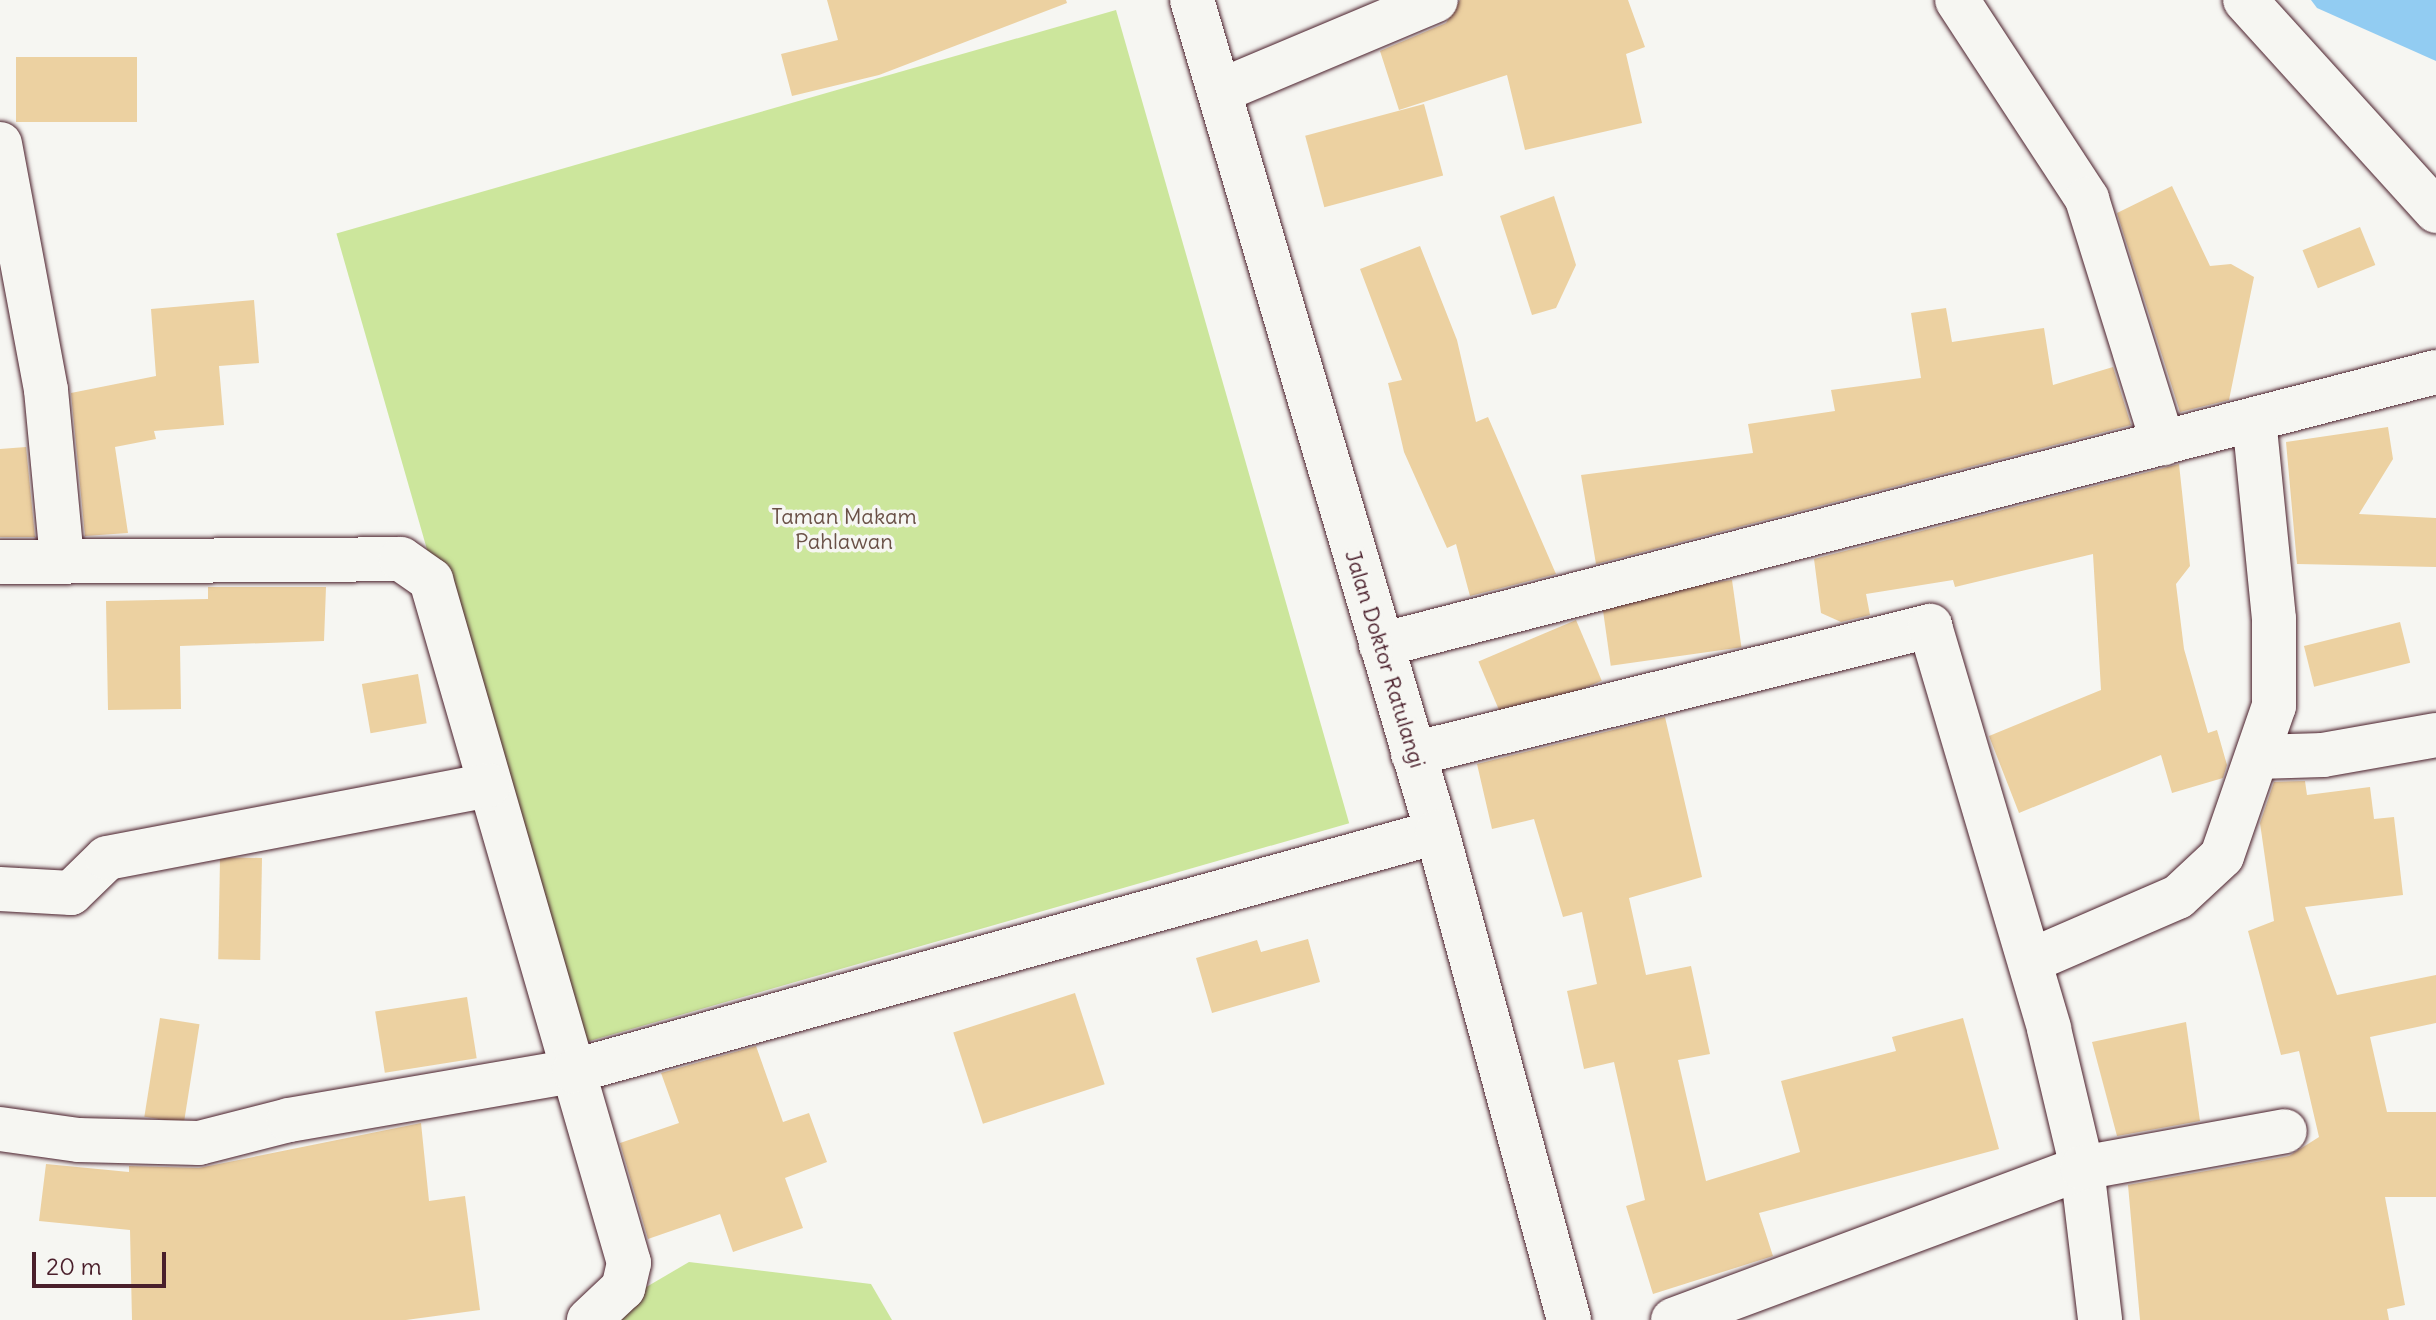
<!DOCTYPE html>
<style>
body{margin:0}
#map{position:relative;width:2436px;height:1320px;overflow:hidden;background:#f6f6f2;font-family:Delius,sans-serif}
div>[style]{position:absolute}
.green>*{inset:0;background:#cce69c;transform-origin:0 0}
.water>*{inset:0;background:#92ccf2}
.building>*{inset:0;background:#ecd1a1;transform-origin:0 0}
.roads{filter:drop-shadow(0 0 2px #4a1f2b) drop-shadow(0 0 2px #4a1f2b)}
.minor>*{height:44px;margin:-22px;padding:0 22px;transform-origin:22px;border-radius:22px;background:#f6f6f2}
.highway>*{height:44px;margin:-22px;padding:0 22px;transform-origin:22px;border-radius:22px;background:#f6f6f2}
span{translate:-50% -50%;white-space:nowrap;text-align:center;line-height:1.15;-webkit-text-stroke:7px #f6f6f2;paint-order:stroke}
.park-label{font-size:22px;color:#6a5147}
.street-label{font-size:22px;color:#4a1f2b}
.scale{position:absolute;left:32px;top:1252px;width:134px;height:36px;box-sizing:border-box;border:4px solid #4a1f2b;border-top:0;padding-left:10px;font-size:24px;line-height:28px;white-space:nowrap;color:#4a1f2b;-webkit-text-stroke:6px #f6f6f2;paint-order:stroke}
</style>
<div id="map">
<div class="green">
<div style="left:1116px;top:10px;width:846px;height:811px;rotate:74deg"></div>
<div style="clip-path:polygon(689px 1262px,871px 1284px,892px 1320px,590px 1320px)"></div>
</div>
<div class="water">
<div style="clip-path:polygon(2311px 0,2436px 0,2436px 61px,2317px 8px)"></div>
</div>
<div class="building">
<div style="clip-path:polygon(827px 0,1066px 0,1067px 3px,879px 75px,792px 96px,781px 54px,838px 40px)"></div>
<div style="clip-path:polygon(1460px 0,1628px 0,1645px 47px,1626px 54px,1642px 123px,1525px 150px,1507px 75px,1399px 110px,1380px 51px,1446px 23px)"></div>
<div style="left:16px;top:57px;width:121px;height:65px"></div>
<div style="left:1424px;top:104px;width:74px;height:123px;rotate:75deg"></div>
<div style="clip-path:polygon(2172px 186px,2210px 266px,2231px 264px,2254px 277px,2229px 400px,2180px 412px,2117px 213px)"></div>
<div style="clip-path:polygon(1554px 196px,1576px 265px,1556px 308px,1532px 315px,1500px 216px)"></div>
<div style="left:2360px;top:227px;width:41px;height:62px;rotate:68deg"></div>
<div style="clip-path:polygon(1420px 246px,1457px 340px,1476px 422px,1488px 417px,1556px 574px,1470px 596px,1456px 544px,1447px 548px,1404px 452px,1388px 383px,1402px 380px,1360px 269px)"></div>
<div style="clip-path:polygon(254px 300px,259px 363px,219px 366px,224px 425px,154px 431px,156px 439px,115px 447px,128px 533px,85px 536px,71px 393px,156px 376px,151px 309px)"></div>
<div style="clip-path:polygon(1946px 308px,1952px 342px,2044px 328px,2053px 385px,2113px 367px,2131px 425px,1596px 564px,1581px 475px,1753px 453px,1748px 424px,1835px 411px,1831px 390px,1921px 378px,1911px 313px)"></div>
<div style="clip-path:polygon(2388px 427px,2393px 459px,2359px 514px,2436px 518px,2436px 567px,2297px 564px,2286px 442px)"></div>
<div style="clip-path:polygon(26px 447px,35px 537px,0 537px,0 449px)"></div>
<div style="clip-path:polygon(2179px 464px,2190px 566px,2176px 584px,2184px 649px,2208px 733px,2217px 730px,2227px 765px,2223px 778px,2172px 793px,2161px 755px,2019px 813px,1989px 736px,2101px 690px,2093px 554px,1955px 587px,1953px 580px,1866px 594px,1870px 615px,1841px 622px,1821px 613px,1814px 559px)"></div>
<div style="left:1732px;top:580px;width:68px;height:132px;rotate:82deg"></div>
<div style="clip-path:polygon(208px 587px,326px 587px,324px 641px,180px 646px,181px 709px,108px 710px,106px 601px,208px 599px)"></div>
<div style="left:1576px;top:620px;width:66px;height:106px;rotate:67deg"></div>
<div style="left:2400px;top:622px;width:42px;height:99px;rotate:76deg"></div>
<div style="left:418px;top:674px;width:50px;height:57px;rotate:80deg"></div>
<div style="clip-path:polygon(1665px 717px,1702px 877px,1629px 898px,1646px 975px,1691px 966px,1710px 1054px,1678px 1060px,1706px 1181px,1800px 1152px,1781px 1081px,1896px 1051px,1892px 1037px,1963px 1018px,1999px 1149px,1759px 1213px,1773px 1256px,1653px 1294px,1626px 1206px,1645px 1200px,1614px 1062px,1584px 1069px,1567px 991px,1597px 984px,1582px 912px,1563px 917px,1534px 819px,1492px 829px,1477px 764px)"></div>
<div style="clip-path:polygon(2305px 781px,2307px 795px,2370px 787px,2374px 819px,2394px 817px,2403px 895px,2305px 907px,2337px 995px,2436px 975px,2436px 1023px,2370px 1037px,2387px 1112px,2436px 1112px,2436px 1197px,2385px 1197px,2405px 1305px,2387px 1309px,2389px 1320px,2140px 1320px,2128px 1185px,2289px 1156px,2319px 1137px,2299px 1051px,2281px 1055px,2248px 931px,2274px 921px,2260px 823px,2274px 782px)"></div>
<div style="left:262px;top:858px;width:102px;height:42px;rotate:91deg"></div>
<div style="clip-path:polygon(1308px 939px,1320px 982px,1212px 1013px,1196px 958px,1257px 940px,1261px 952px)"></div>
<div style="left:1075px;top:993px;width:96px;height:128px;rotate:72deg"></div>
<div style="left:467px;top:997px;width:62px;height:93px;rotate:81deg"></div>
<div style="left:160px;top:1018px;width:40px;height:100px;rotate:9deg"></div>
<div style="clip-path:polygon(2186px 1022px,2200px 1121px,2117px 1136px,2092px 1042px)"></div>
<div style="clip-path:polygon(756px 1046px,783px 1122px,809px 1113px,827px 1162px,785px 1178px,803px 1228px,733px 1252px,720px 1214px,648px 1239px,620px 1143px,679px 1123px,661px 1073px)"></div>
<div style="clip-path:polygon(421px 1123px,429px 1201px,465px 1196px,480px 1310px,406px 1320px,132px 1320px,130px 1230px,39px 1221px,46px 1164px,129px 1172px,129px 1166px,199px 1168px)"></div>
</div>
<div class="roads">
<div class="minor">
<div style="left:1957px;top:0;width:238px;rotate:56.8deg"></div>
<div style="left:2087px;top:199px;width:256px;rotate:72.7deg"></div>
<div style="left:2245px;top:0;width:285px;rotate:47.8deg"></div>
<div style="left:1220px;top:91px;width:234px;rotate:-22.8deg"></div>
<div style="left:0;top:144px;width:250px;rotate:79.4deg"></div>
<div style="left:46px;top:390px;width:170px;rotate:84.6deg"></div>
<div style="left:0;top:562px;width:401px;rotate:-0.4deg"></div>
<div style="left:401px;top:559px;width:37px;rotate:35deg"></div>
<div style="left:431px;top:580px;width:711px;rotate:73.83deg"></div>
<div style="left:629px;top:1263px;width:26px;rotate:103deg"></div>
<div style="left:623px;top:1288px;width:47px;rotate:136.7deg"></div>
<div style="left:1381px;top:645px;width:1090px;rotate:-14.51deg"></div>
<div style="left:1413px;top:754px;width:533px;rotate:-13.91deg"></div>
<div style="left:1930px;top:626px;width:420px;rotate:73.5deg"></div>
<div style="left:2049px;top:1029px;width:143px;rotate:76.6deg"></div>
<div style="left:2082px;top:1168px;width:153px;rotate:83.2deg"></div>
<div style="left:2258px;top:757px;width:65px;rotate:-1.8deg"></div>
<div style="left:2323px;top:755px;width:115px;rotate:-10deg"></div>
<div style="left:0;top:889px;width:71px;rotate:3.2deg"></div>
<div style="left:71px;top:893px;width:50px;rotate:-44.2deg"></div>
<div style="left:107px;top:858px;width:388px;rotate:-10.8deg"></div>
<div style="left:2030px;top:961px;width:161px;rotate:-23.4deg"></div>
<div style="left:2178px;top:897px;width:60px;rotate:-43deg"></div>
<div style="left:2222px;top:856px;width:159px;rotate:-70.9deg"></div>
<div style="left:2274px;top:706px;width:87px;rotate:-90deg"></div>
<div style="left:2274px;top:619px;width:200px;rotate:-95.7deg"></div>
<div style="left:0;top:1129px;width:79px;rotate:8deg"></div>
<div style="left:78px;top:1140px;width:121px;rotate:1.4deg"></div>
<div style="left:199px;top:1143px;width:93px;rotate:-14.3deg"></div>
<div style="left:289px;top:1120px;width:289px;rotate:-9.8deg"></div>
<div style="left:574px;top:1071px;width:895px;rotate:-15.48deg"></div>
<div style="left:1673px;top:1320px;width:436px;rotate:-20.4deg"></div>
<div style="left:2082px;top:1168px;width:206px;rotate:-10.3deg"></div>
</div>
<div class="highway">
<div style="left:1192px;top:0;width:867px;rotate:73.59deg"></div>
<div style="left:1437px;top:832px;width:506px;rotate:74.86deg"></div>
</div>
</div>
<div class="park-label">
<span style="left:844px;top:529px">Taman Makam<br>Pahlawan</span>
</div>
<div class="street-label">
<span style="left:1385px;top:659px;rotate:73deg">Jalan Doktor Ratulangi</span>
</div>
<div class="scale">20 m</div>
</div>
